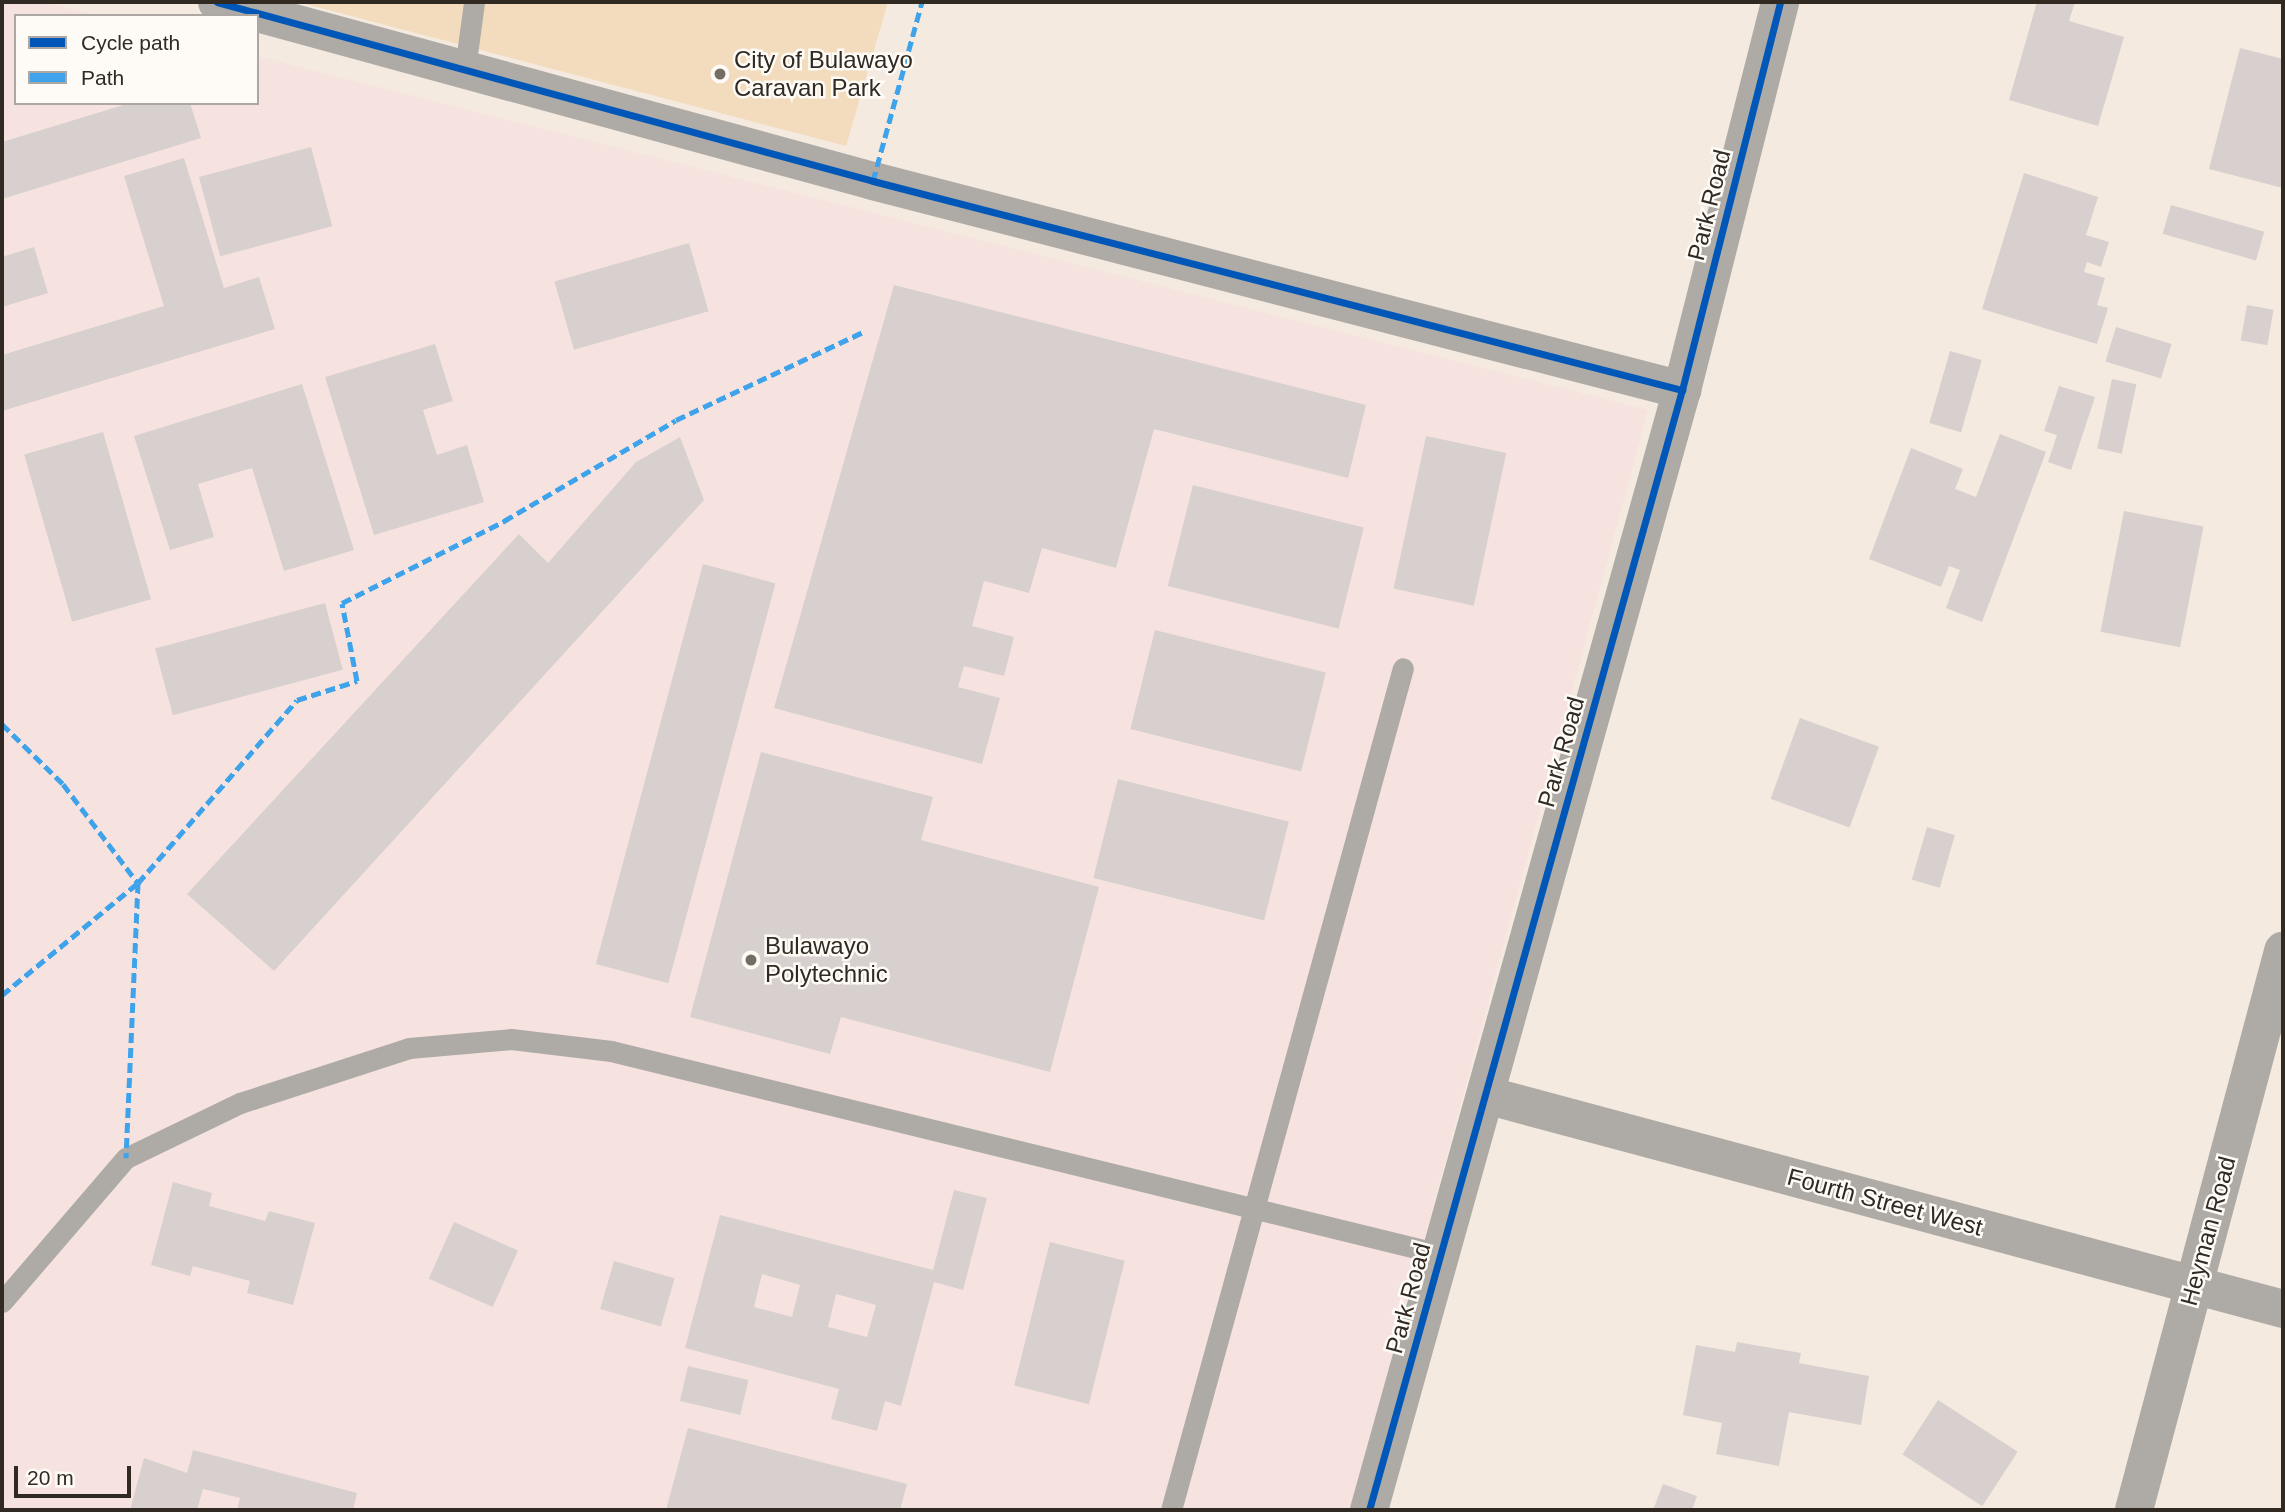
<!DOCTYPE html>
<style>
body{margin:0}
#map{position:relative;width:2285px;height:1512px;overflow:hidden;background:#f4eadf;font-family:Arial,sans-serif}
div>[style]{position:absolute}
.education>*{inset:0;background:#f6e3df}
.green>*{inset:0;background:#f3dbbd}
.building>*{inset:0;background:#d8d0ce;transform-origin:0 0}
.service>*{height:21px;margin:-10.5px;padding:0 10.5px;transform-origin:10.5px;border-radius:10.5px;background:#aeaba6}
.minor>*{height:38px;margin:-19px;padding:0 19px;transform-origin:19px;border-radius:19px;background:#aeaba6}
.quiet>*{height:5px;margin-top:-2.5px;transform-origin:0;background:repeating-linear-gradient(90deg,#3ea3ea 0 10px,transparent 0 15px)}
.cycleway>*{height:7px;margin:-3.5px;padding:0 3.5px;transform-origin:3.5px;border-radius:3.5px;background:#0057b8}
.dots>*{width:19px;height:19px;translate:-50% -50%;box-sizing:border-box;border:4px solid #fefbf7;border-radius:50%}
span{translate:-50% -50%;white-space:nowrap;text-align:center;line-height:1.15;-webkit-text-stroke:5px #fefbf7;paint-order:stroke}
.poi-label{font-size:24px;color:#302a22}
.left{translate:0 -50%;text-align:left}
.street-label{font-size:24px;color:#302a22}
.frame{position:absolute;inset:0;border:4px solid #302a22;pointer-events:none}
.legend{position:absolute;left:14px;top:14px;width:245px;height:91px;box-sizing:border-box;background:#fefbf7;border:2px solid #aca7a2;margin:0;padding:9px 12px;list-style:none;font-size:21px;color:#302a22}
.legend li{display:flex;align-items:center;gap:14px;height:35px}
.legend b{width:35px;border:2px solid #aca7a2}
.scale{position:absolute;left:14px;top:1466px;width:117px;height:32px;box-sizing:border-box;border:4px solid #302a22;border-top:0;padding-left:9px;font-size:21px;line-height:24px;white-space:nowrap;color:#302a22;-webkit-text-stroke:5px #fefbf7;paint-order:stroke}
</style>
<div id="map">
<div class="education">
<div style="clip-path:polygon(2px 2px,43px 2px,98px 16px,16px 16px,16px 103px,257px 103px,257px 56px,1648px 410px,1351px 1510px,2px 1510px)"></div>
</div>
<div class="green">
<div style="clip-path:polygon(298px 2px,888px 2px,846px 146px)"></div>
</div>
<div class="building">
<div style="clip-path:polygon(2037px 2px,2075px 2px,2069px 21px,2124px 37px,2098px 126px,2009px 100px)"></div>
<div style="clip-path:polygon(2240px 48px,2283px 59px,2283px 188px,2209px 169px)"></div>
<div style="clip-path:polygon(130px 103px,190px 103px,201px 138px,2px 199px,2px 142px)"></div>
<div style="left:311px;top:147px;width:82px;height:116px;rotate:75deg"></div>
<div style="clip-path:polygon(184px 158px,224px 288px,259px 277px,275px 329px,2px 411px,2px 355px,164px 306px,124px 176px)"></div>
<div style="clip-path:polygon(2024px 173px,2098px 197px,2086px 235px,2109px 242px,2101px 267px,2087px 262px,2084px 272px,2105px 278px,2097px 305px,2108px 308px,2097px 344px,1982px 309px)"></div>
<div style="left:2171px;top:205px;width:97px;height:30px;rotate:16deg"></div>
<div style="left:689px;top:243px;width:71px;height:140px;rotate:74deg"></div>
<div style="clip-path:polygon(34px 247px,48px 293px,2px 307px,2px 257px)"></div>
<div style="clip-path:polygon(894px 285px,1366px 405px,1348px 478px,1154px 429px,1116px 568px,1042px 548px,1029px 593px,984px 581px,972px 626px,1014px 637px,1004px 676px,964px 666px,958px 687px,1000px 698px,982px 764px,774px 708px)"></div>
<div style="left:2247px;top:305px;width:27px;height:36px;rotate:10deg"></div>
<div style="left:2116px;top:327px;width:58px;height:36px;rotate:17deg"></div>
<div style="clip-path:polygon(435px 344px,453px 401px,423px 410px,437px 455px,467px 445px,484px 502px,374px 535px,325px 377px)"></div>
<div style="left:1950px;top:351px;width:33px;height:75px;rotate:16deg"></div>
<div style="left:2112px;top:379px;width:25px;height:71px;rotate:12deg"></div>
<div style="clip-path:polygon(302px 384px,354px 550px,284px 571px,252px 468px,198px 484px,214px 537px,170px 550px,134px 436px)"></div>
<div style="clip-path:polygon(2059px 386px,2095px 397px,2071px 470px,2048px 462px,2057px 435px,2044px 431px)"></div>
<div style="left:103px;top:432px;width:174px;height:82px;rotate:74deg"></div>
<div style="clip-path:polygon(2000px 434px,2046px 452px,1982px 622px,1946px 608px,1960px 570px,1949px 566px,1941px 587px,1869px 559px,1911px 448px,1963px 469px,1955px 489px,1976px 497px)"></div>
<div style="left:1426px;top:436px;width:82px;height:156px;rotate:12deg"></div>
<div style="clip-path:polygon(680px 437px,704px 500px,274px 971px,187px 894px,519px 534px,548px 563px,636px 462px)"></div>
<div style="left:1193px;top:485px;width:176px;height:104px;rotate:14deg"></div>
<div style="left:2124px;top:511px;width:81px;height:123px;rotate:11deg"></div>
<div style="left:703px;top:564px;width:75px;height:414px;rotate:15deg"></div>
<div style="left:325px;top:603px;width:69px;height:176px;rotate:75deg"></div>
<div style="left:1155px;top:630px;width:176px;height:102px;rotate:14deg"></div>
<div style="left:1800px;top:718px;width:84px;height:86px;rotate:20deg"></div>
<div style="clip-path:polygon(761px 752px,933px 797px,921px 840px,1099px 887px,1050px 1072px,841px 1017px,830px 1054px,690px 1017px)"></div>
<div style="left:1118px;top:779px;width:176px;height:102px;rotate:14deg"></div>
<div style="left:1927px;top:827px;width:29px;height:55px;rotate:16deg"></div>
<div style="clip-path:polygon(173px 1182px,212px 1193px,209px 1206px,265px 1221px,269px 1211px,315px 1223px,293px 1305px,247px 1293px,250px 1281px,193px 1266px,190px 1276px,151px 1265px)"></div>
<div style="clip-path:polygon(evenodd,954px 1190px,987px 1198px,963px 1290px,934px 1282px,901px 1406px,885px 1401px,877px 1431px,831px 1419px,839px 1389px,685px 1348px,720px 1215px,933px 1270px,954px 1190px,762px 1274px,800px 1285px,792px 1317px,754px 1307px,762px 1274px,954px 1190px,836px 1294px,876px 1305px,867px 1337px,828px 1327px,836px 1294px)"></div>
<div style="left:454px;top:1222px;width:70px;height:62px;rotate:24deg"></div>
<div style="left:1050px;top:1242px;width:77px;height:148px;rotate:14deg"></div>
<div style="left:614px;top:1261px;width:63px;height:50px;rotate:16deg"></div>
<div style="clip-path:polygon(1737px 1342px,1801px 1353px,1799px 1363px,1869px 1376px,1861px 1425px,1789px 1412px,1779px 1466px,1716px 1454px,1722px 1423px,1683px 1415px,1696px 1345px,1735px 1352px)"></div>
<div style="left:688px;top:1366px;width:62px;height:36px;rotate:13deg"></div>
<div style="left:1938px;top:1400px;width:95px;height:65px;rotate:33deg"></div>
<div style="clip-path:polygon(688px 1428px,907px 1484px,900px 1510px,666px 1510px)"></div>
<div style="clip-path:polygon(193px 1450px,357px 1493px,353px 1510px,237px 1510px,240px 1498px,203px 1489px,197px 1510px,130px 1510px,144px 1458px,187px 1473px)"></div>
<div style="clip-path:polygon(1663px 1484px,1697px 1496px,1692px 1510px,1653px 1510px)"></div>
</div>
<div class="service">
<div style="left:465px;top:69px;width:68px;rotate:-82.3deg"></div>
<div style="left:2px;top:1302px;width:190px;rotate:-49.3deg"></div>
<div style="left:126px;top:1158px;width:127px;rotate:-25.8deg"></div>
<div style="left:240px;top:1103px;width:178px;rotate:-18deg"></div>
<div style="left:409px;top:1048px;width:102px;rotate:-5deg"></div>
<div style="left:511px;top:1039px;width:101px;rotate:6.8deg"></div>
<div style="left:611px;top:1051px;width:853px;rotate:13.76deg"></div>
<div style="left:1171px;top:1510px;width:873px;rotate:-74.6deg"></div>
</div>
<div class="minor">
<div style="left:217px;top:2px;width:680px;rotate:15.26deg"></div>
<div style="left:873px;top:181px;width:836px;rotate:14.49deg"></div>
<div style="left:1486px;top:1095px;width:825px;rotate:15.03deg"></div>
<div style="left:1369px;top:1510px;width:1163px;rotate:-74.39deg"></div>
<div style="left:1682px;top:390px;width:400px;rotate:-75.8deg"></div>
<div style="left:2134px;top:1510px;width:579px;rotate:-75.07deg"></div>
</div>
<div class="quiet">
<div style="left:873px;top:181px;width:186px;rotate:-74.7deg"></div>
<div style="left:2px;top:724px;width:86px;rotate:44.5deg"></div>
<div style="left:63px;top:784px;width:124px;rotate:52.9deg"></div>
<div style="left:138px;top:883px;width:275px;rotate:92.5deg"></div>
<div style="left:2px;top:995px;width:176px;rotate:-39.5deg"></div>
<div style="left:138px;top:883px;width:242px;rotate:-49deg"></div>
<div style="left:297px;top:700px;width:63px;rotate:-17.6deg"></div>
<div style="left:357px;top:681px;width:79px;rotate:-100.9deg"></div>
<div style="left:342px;top:603px;width:182px;rotate:-26.8deg"></div>
<div style="left:504px;top:521px;width:199px;rotate:-30.4deg"></div>
<div style="left:676px;top:420px;width:207px;rotate:-25.2deg"></div>
</div>
<div class="cycleway">
<div style="left:217px;top:2px;width:680px;rotate:15.26deg"></div>
<div style="left:873px;top:181px;width:836px;rotate:14.49deg"></div>
<div style="left:1369px;top:1510px;width:1163px;rotate:-74.39deg"></div>
<div style="left:1682px;top:390px;width:400px;rotate:-75.8deg"></div>
</div>
<div class="dots">
<div style="left:720px;top:74px;background:#756d64"></div>
<div style="left:751px;top:960px;background:#756d64"></div>
</div>
<div class="poi-label">
<span class="left" style="left:734px;top:74px">City of Bulawayo<br>Caravan Park</span>
<span class="left" style="left:765px;top:960px">Bulawayo<br>Polytechnic</span>
</div>
<div class="street-label">
<span style="left:1709px;top:205px;rotate:-76deg">Park Road</span>
<span style="left:1561px;top:752px;rotate:-74deg">Park Road</span>
<span style="left:1885px;top:1202px;rotate:15deg">Fourth Street West</span>
<span style="left:2208px;top:1231px;rotate:-75deg">Heyman Road</span>
<span style="left:1408px;top:1298px;rotate:-75deg">Park Road</span>
</div>
<div class="frame"></div>
<ul class="legend">
<li><b style="height:9px;background:#0057b8"></b>Cycle path</li>
<li><b style="height:9px;background:#3ea3ea"></b>Path</li>
</ul>
<div class="scale">20 m</div>
</div>
